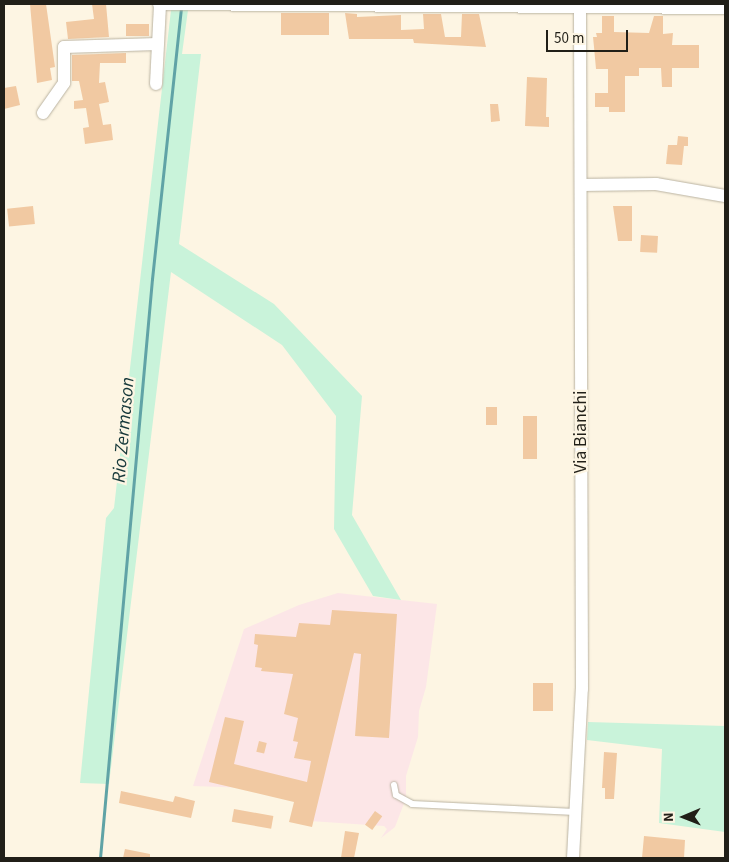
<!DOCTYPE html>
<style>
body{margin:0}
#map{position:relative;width:729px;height:862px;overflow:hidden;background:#fdf5e3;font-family:"Source Sans 3",sans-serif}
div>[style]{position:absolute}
.industrial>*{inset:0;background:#fce6e7}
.green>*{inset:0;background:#c9f3da}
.stream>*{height:3px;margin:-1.5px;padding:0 1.5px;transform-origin:1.5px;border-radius:1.5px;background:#60a3a6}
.building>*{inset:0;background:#f1c9a2;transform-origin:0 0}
.roads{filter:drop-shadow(0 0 1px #bab3a2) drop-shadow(0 0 1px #bab3a2)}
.lane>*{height:6px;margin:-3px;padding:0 3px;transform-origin:3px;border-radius:3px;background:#fff}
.street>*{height:12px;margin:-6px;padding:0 6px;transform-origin:6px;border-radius:6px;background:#fff}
span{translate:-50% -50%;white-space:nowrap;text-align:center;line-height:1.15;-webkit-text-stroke:4.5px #fdf5e3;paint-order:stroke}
.street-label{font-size:18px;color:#211f18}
.water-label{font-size:19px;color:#16383a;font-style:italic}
.frame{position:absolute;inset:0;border:5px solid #211f18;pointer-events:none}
.north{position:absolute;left:659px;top:792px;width:50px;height:50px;-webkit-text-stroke:4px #fdf5e3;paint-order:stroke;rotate:269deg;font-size:14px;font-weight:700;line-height:20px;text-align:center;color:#211f18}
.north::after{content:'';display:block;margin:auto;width:18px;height:22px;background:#211f18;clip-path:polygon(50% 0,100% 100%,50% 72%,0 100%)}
.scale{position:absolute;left:546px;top:30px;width:82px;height:22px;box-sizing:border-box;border:2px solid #211f18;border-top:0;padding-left:6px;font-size:15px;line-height:18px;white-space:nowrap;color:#211f18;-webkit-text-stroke:4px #fdf5e3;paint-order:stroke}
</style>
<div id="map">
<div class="industrial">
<div style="clip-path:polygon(338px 593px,437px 604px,426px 687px,419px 711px,418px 737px,406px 776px,406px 798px,395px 827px,381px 838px,387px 829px,384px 826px,295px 820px,300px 790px,193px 786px,244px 629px,299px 605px)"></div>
</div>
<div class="green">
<div style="clip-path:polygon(171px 10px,188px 10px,182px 54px,201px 54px,179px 244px,274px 304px,362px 396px,352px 515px,401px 600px,373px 596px,334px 529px,336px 416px,282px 345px,171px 272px,109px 784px,80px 783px,106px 518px,114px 508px)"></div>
<div style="clip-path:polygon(588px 722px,725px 726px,725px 832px,659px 823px,662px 749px,587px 740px)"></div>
</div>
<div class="stream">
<div style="left:100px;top:858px;width:581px;rotate:-84.87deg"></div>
<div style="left:152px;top:279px;width:273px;rotate:-83.9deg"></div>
</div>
<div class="building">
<div style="clip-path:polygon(30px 4px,46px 4px,55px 67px,50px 68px,52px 80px,37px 83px)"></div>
<div style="clip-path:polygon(92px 4px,106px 4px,109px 37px,68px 39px,66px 22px,94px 19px)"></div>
<div style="left:281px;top:13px;width:48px;height:22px"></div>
<div style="clip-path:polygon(345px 13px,357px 14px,357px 17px,401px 15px,401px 30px,424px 29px,423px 14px,441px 14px,445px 37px,461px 37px,462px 14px,479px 14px,486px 47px,414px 43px,413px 39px,349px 39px)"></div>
<div style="clip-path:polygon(602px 16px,614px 16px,614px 32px,649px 33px,654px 16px,663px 16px,663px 34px,673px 33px,672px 45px,699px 45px,699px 68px,672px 68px,672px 87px,662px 87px,661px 68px,639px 68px,639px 76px,625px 76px,625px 112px,609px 112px,609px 107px,595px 107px,595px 93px,608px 93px,608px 69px,596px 69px,594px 47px,593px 37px,597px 37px,596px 33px,602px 33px)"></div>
<div style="left:149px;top:24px;width:12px;height:23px;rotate:90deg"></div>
<div style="clip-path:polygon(126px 53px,126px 63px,100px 63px,99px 83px,105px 82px,109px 102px,99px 104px,103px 125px,111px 124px,113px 140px,85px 144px,83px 128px,89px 127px,86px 108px,74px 109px,74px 101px,83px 100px,79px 81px,72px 81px,72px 55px)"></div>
<div style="clip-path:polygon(527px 77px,547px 78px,546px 117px,549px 117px,549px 127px,525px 126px)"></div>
<div style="clip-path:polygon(16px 86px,20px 105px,4px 109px,4px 88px)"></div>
<div style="clip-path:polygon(490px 104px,498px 104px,500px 121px,491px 122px)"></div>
<div style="clip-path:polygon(678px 136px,688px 137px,688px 146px,684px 146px,682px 165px,666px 164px,668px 145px,677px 145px)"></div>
<div style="left:33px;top:206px;width:18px;height:26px;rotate:84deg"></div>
<div style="clip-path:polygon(613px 206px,632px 206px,632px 241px,618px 241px)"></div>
<div style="left:641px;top:235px;width:17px;height:17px;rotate:3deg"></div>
<div style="left:486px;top:407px;width:11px;height:18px"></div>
<div style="left:523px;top:416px;width:14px;height:43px"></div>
<div style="clip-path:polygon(332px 610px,397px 614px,389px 738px,355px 736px,361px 654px,354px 653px,312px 827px,289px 822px,294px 802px,209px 782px,225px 717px,244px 721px,234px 764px,307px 782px,311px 761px,294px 758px,298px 742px,293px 741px,298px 718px,284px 714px,293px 674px,261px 671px,262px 668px,255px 667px,258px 645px,254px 644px,255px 634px,296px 637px,299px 623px,330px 625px)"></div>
<div style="left:533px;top:683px;width:20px;height:28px"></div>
<div style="left:259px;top:741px;width:8px;height:11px;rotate:14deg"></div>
<div style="clip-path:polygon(604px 752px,617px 753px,614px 799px,605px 799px,605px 788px,602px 788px)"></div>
<div style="clip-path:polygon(121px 791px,173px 802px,175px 796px,195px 801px,191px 818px,119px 803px)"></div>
<div style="left:234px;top:809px;width:40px;height:13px;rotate:10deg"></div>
<div style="left:375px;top:811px;width:9px;height:17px;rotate:36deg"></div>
<div style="clip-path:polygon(345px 831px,359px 833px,354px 858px,341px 858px)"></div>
<div style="clip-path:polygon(644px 836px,685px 840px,684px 858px,642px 858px)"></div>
<div style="clip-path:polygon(125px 849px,150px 854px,150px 858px,123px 858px)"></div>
</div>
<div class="roads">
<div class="lane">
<div style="left:394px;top:785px;width:10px;rotate:79deg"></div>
<div style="left:396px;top:795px;width:18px;rotate:29deg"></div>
<div style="left:412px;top:804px;width:163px;rotate:2.8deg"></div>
</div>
<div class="street">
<div style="left:159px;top:4px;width:566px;rotate:0.4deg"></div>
<div style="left:156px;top:84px;width:79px;rotate:-87.1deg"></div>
<div style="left:43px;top:113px;width:37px;rotate:-55deg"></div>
<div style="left:64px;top:83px;width:36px;rotate:-90deg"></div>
<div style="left:64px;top:47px;width:93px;rotate:-1.8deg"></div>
<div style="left:581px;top:185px;width:75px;rotate:-0.8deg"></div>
<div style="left:656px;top:184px;width:70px;rotate:9.9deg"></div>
<div style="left:573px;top:858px;width:169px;rotate:-87deg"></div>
<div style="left:582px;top:689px;width:685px;rotate:-90.17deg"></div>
</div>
</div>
<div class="street-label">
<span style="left:581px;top:432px;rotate:-90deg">Via Bianchi</span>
</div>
<div class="water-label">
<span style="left:124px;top:430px;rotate:-85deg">Rio Zermason</span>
</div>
<div class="frame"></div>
<div class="north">N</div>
<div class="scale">50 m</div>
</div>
